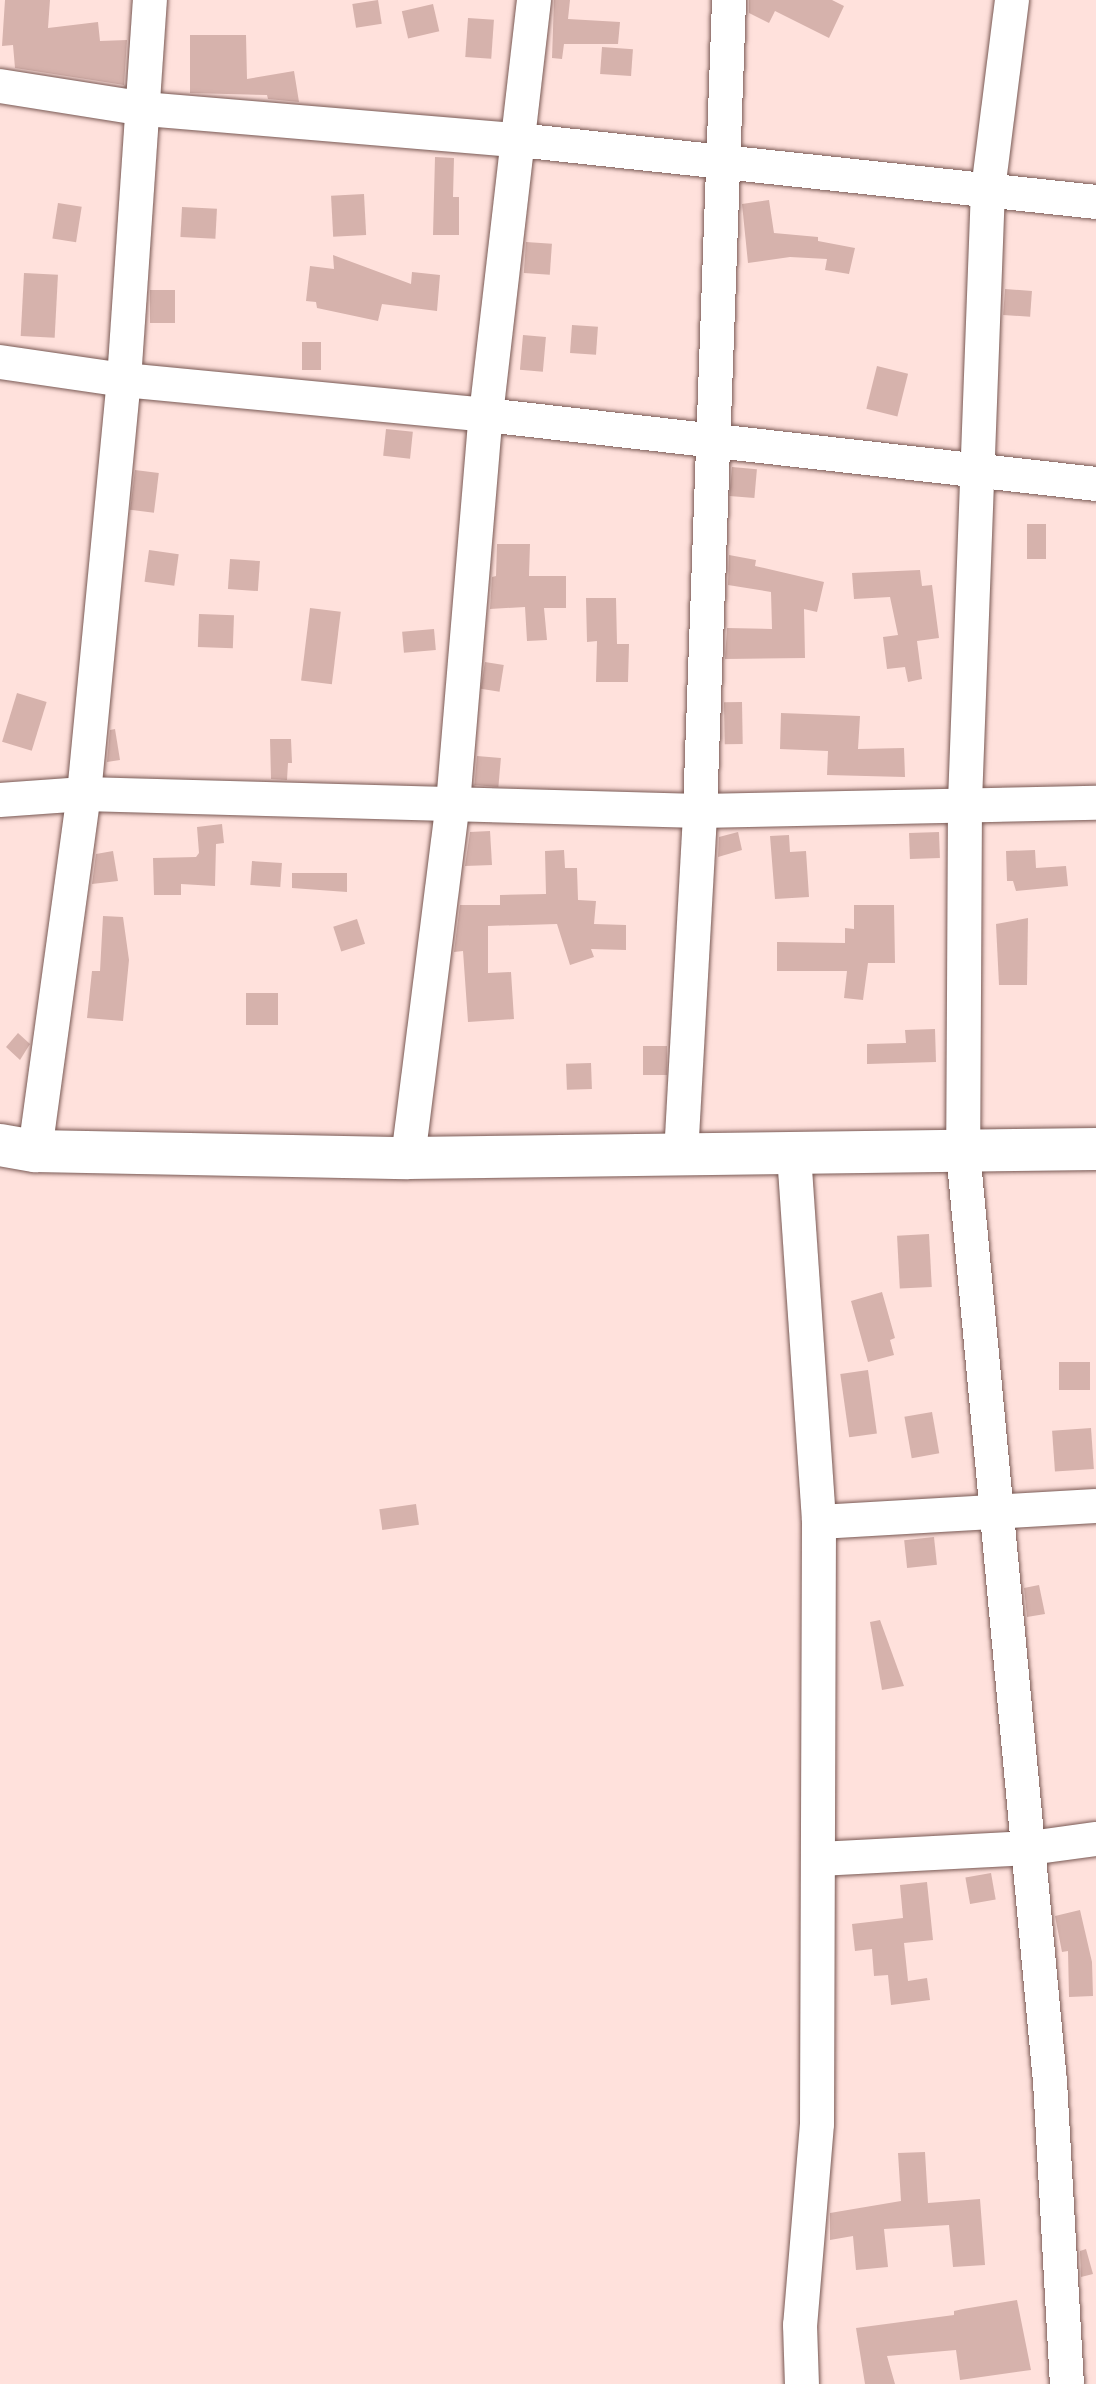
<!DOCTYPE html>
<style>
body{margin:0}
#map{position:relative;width:1096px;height:2384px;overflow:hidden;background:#ffe1dc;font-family:"Noto Sans",sans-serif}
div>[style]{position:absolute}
.building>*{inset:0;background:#d6b2ac;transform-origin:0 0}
.roads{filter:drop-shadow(0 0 2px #795954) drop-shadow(0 0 2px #795954)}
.minor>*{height:34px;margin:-17px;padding:0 17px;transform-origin:17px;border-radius:17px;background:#fff}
.major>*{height:42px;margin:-21px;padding:0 21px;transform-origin:21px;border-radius:21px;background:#fff}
span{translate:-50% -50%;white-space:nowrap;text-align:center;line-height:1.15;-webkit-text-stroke:8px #fcf4f2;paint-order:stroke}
</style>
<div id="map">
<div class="building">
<div style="clip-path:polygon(5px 0,50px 0,48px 28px,98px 22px,100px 41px,127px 40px,124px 85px,15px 68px,13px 45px,2px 46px)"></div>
<div style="left:378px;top:0;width:24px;height:26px;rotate:81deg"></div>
<div style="clip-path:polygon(554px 0,570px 0,568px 19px,620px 22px,618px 44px,564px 44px,562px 59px,552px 58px)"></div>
<div style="clip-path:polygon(749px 0,832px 0,844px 6px,829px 38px,775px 11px,769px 23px,749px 13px)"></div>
<div style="left:433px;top:4px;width:28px;height:32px;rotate:77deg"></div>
<div style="left:468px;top:18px;width:26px;height:39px;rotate:4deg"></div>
<div style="clip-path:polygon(190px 35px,246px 35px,247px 79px,294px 71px,299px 102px,268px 99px,267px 95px,190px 93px)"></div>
<div style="left:602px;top:47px;width:31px;height:27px;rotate:4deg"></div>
<div style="clip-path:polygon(435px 157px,454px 158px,453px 197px,459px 197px,459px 235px,433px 235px)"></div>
<div style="left:364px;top:194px;width:41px;height:33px;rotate:87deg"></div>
<div style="clip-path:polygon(769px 200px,774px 233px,818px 237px,818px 241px,855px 248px,849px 274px,825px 270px,827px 259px,790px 257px,748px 263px,742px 204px)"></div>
<div style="left:58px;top:203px;width:24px;height:36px;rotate:9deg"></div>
<div style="left:182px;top:207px;width:35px;height:30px;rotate:3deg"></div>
<div style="left:526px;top:242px;width:26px;height:31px;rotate:4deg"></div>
<div style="clip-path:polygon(333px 255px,411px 284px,412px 272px,440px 275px,437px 311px,382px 304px,378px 321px,317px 308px,316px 302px,306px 301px,310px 266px,334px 269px)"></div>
<div style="left:24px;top:273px;width:34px;height:63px;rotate:3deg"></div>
<div style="left:1005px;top:289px;width:27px;height:26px;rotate:4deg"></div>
<div style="left:150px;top:290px;width:25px;height:33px"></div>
<div style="left:572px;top:325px;width:26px;height:28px;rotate:4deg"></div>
<div style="left:523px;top:335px;width:23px;height:35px;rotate:5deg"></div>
<div style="left:302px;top:342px;width:19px;height:28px"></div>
<div style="left:877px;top:366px;width:32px;height:44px;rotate:14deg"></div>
<div style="left:386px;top:429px;width:27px;height:27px;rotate:6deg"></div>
<div style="left:732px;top:467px;width:25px;height:29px;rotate:5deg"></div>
<div style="left:135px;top:470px;width:24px;height:40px;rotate:7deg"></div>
<div style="left:1027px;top:524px;width:19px;height:35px"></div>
<div style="clip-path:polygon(497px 544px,530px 544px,529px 576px,566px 576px,566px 608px,544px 608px,547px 640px,527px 641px,525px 607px,490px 609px,492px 577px,496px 576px)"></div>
<div style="left:149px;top:550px;width:30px;height:32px;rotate:8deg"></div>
<div style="clip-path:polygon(729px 555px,756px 560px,755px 566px,824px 582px,817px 612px,804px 609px,805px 658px,725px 659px,727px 628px,772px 629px,771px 592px,728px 585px)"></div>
<div style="left:230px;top:559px;width:30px;height:30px;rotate:4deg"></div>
<div style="clip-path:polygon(920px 570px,922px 586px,932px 585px,939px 638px,917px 641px,922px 679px,908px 682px,905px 667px,887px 669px,883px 637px,898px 635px,890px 597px,854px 599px,852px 573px)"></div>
<div style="clip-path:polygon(586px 598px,616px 598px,617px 644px,629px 644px,628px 682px,596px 682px,597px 641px,587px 642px)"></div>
<div style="left:310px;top:608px;width:31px;height:73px;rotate:7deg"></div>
<div style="left:199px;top:614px;width:35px;height:33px;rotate:2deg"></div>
<div style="left:434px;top:629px;width:21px;height:32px;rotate:85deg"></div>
<div style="left:485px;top:662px;width:19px;height:27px;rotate:9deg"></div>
<div style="left:17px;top:693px;width:31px;height:51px;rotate:17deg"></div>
<div style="left:742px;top:702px;width:42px;height:18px;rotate:89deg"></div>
<div style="clip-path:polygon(781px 713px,860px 716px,858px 749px,904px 748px,905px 777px,827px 775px,828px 751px,780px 749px)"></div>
<div style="clip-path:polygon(115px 729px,120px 760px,107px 762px,110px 730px)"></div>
<div style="clip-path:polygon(270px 739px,291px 739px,292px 763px,288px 763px,287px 780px,271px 779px)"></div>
<div style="left:477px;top:756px;width:24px;height:29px;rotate:5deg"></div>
<div style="clip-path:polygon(222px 824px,224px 843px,216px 844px,215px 886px,181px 884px,181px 895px,154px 895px,153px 858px,196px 857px,199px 853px,197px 827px)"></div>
<div style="clip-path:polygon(490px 831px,492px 865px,465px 866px,470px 832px)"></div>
<div style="clip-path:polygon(738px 832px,742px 850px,718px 857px,719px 837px)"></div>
<div style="left:939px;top:832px;width:26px;height:30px;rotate:88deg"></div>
<div style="clip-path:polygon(789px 835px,790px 852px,806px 851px,809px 897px,775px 899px,770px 836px)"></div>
<div style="clip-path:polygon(564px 850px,565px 868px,577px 868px,578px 900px,596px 901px,594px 924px,626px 925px,626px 950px,591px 949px,594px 957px,570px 965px,557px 924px,488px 926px,488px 973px,511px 972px,514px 1019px,468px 1022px,463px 951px,454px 952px,460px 905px,500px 905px,500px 895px,546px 894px,545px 851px)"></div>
<div style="clip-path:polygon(1035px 850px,1036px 868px,1066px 866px,1068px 886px,1016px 891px,1013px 881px,1007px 881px,1006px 851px)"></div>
<div style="clip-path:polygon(113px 851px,118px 881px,92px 884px,96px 854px)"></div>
<div style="left:252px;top:861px;width:30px;height:24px;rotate:4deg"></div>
<div style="clip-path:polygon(292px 873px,347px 873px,347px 892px,292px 888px)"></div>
<div style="clip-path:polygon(854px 905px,894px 905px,895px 963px,868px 963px,863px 1000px,844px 998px,847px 971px,777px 971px,777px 942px,845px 943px,845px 928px,854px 929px)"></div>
<div style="clip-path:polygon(103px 916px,123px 917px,129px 960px,123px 1021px,87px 1018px,92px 971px,100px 971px)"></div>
<div style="clip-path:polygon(1028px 918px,1027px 985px,999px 985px,996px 924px)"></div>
<div style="left:357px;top:919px;width:26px;height:25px;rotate:72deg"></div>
<div style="left:246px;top:993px;width:32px;height:32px"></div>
<div style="clip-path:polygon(935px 1029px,936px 1062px,867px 1064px,867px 1044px,906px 1043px,905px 1030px)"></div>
<div style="clip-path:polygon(18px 1033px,30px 1044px,20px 1060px,6px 1047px)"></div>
<div style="left:643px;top:1046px;width:24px;height:29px"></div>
<div style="left:591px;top:1063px;width:26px;height:25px;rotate:88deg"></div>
<div style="left:929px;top:1234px;width:53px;height:32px;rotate:87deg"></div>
<div style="clip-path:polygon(882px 1292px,895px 1338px,890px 1340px,894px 1355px,868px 1362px,851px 1301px)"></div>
<div style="left:1059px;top:1362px;width:31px;height:28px"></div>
<div style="left:868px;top:1370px;width:64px;height:28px;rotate:82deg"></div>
<div style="left:932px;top:1412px;width:42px;height:28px;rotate:80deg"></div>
<div style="left:1091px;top:1428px;width:41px;height:39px;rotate:86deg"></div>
<div style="left:416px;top:1504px;width:21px;height:37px;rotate:82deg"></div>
<div style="left:934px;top:1537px;width:28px;height:30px;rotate:84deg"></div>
<div style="clip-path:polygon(1039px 1585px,1045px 1614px,1027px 1617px,1024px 1588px)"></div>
<div style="clip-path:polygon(880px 1620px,904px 1686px,882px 1690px,870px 1622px)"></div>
<div style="left:991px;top:1873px;width:27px;height:26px;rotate:80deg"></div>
<div style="clip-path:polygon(927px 1882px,933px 1940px,904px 1943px,908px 1981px,927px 1978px,930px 2000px,891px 2005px,888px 1975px,874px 1976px,872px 1949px,855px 1951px,852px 1924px,903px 1918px,900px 1885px)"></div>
<div style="clip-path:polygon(1080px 1910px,1092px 1962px,1093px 1996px,1069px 1997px,1068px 1951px,1062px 1952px,1055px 1916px)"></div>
<div style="clip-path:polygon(925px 2152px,928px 2203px,980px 2199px,985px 2265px,953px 2267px,949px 2225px,884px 2229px,888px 2267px,856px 2270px,853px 2236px,830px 2240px,830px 2213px,901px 2201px,898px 2153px)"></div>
<div style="clip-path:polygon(1086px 2249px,1093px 2274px,1081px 2277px,1080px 2251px)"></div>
<div style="clip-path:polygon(1017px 2300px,1031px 2370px,960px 2380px,956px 2350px,887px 2356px,895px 2384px,865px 2384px,856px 2328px,954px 2315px,954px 2311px,963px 2309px)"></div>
</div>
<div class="roads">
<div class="minor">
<div style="left:1012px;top:0;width:191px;rotate:97.2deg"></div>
<div style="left:988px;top:189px;width:614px;rotate:92.15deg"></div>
<div style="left:965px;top:803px;width:348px;rotate:90.3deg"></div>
<div style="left:963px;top:1151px;width:934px;rotate:84.66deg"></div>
<div style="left:1050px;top:2081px;width:303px;rotate:86.8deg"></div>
<div style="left:0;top:86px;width:147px;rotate:9deg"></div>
<div style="left:145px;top:109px;width:374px;rotate:4.8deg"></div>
<div style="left:518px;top:140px;width:581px;rotate:6.12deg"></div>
<div style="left:0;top:362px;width:125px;rotate:8.3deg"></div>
<div style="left:124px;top:380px;width:364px;rotate:5.5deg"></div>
<div style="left:486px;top:415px;width:614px;rotate:6.45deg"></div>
<div style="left:0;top:800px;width:84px;rotate:-4.1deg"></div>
<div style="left:84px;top:794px;width:616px;rotate:1.58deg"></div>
<div style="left:700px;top:811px;width:396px;rotate:-1.2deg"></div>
<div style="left:35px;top:1151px;width:360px;rotate:-82.2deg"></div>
<div style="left:84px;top:794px;width:416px;rotate:-84.5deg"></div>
<div style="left:124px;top:380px;width:381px;rotate:-86.1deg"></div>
<div style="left:794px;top:1154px;width:369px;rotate:86.1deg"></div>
<div style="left:819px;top:1522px;width:602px;rotate:90.19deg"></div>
<div style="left:817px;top:2124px;width:202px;rotate:94.8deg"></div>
<div style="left:800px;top:2325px;width:59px;rotate:88.1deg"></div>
<div style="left:681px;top:1155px;width:345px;rotate:-86.8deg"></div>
<div style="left:700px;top:811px;width:812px;rotate:-87.95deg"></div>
<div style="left:408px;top:1158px;width:357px;rotate:-82.8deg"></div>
<div style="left:453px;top:804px;width:390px;rotate:-85.2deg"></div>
<div style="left:486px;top:415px;width:418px;rotate:-83.4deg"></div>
<div style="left:819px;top:1522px;width:277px;rotate:-3.3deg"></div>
<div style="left:819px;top:1859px;width:211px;rotate:-3deg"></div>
<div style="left:1030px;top:1848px;width:67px;rotate:-7.8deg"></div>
</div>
<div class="major">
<div style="left:0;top:1145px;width:36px;rotate:10deg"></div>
<div style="left:35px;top:1151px;width:373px;rotate:1.1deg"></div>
<div style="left:408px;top:1158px;width:688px;rotate:-0.75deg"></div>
</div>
</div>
</div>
